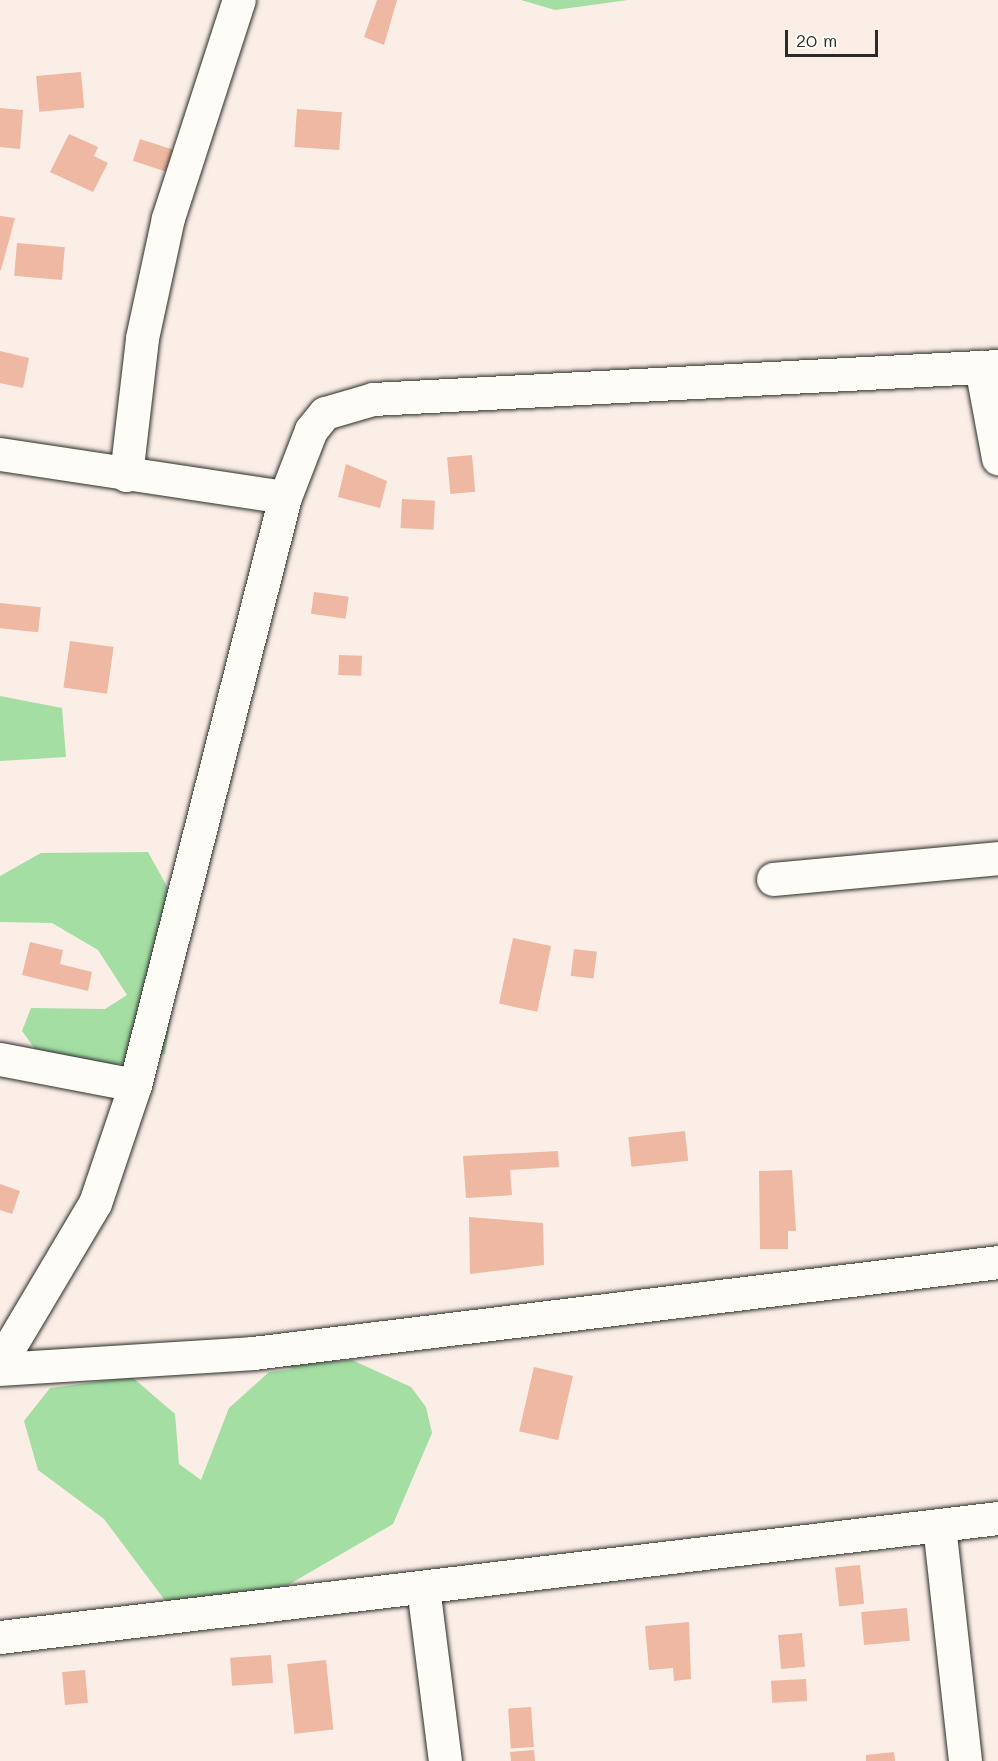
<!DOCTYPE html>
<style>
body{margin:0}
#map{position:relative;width:998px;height:1761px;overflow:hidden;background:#faeee6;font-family:Mali,sans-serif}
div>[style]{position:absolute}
.green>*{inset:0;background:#a4dea3}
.building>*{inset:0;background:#eeb8a2;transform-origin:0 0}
.roads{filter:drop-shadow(0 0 2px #2b2b2b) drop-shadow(0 0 2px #2b2b2b)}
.minor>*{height:33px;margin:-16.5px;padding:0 16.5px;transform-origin:16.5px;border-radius:16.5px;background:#fdfcf7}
span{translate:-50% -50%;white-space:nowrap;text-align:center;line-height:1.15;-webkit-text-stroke:4.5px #fdfcf7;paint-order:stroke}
.scale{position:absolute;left:785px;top:30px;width:93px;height:27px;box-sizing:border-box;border:3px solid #2b2b2b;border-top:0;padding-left:8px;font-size:18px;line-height:21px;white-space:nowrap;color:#2b2b2b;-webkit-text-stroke:4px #fdfcf7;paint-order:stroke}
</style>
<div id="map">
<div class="green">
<div style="clip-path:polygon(521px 0,628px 0,555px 10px)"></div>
<div style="clip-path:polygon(0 696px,62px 708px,66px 757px,0 761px)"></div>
<div style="clip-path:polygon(148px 852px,186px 921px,165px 1054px,115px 1065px,38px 1053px,22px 1031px,31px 1008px,105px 1009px,127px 995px,98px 950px,52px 923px,0 922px,0 876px,41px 853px)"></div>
<div style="clip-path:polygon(352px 1360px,411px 1387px,426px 1407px,432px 1433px,393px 1524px,288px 1585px,216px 1605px,167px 1603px,104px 1519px,38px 1470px,24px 1421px,50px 1388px,132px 1377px,175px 1414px,179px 1464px,201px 1480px,229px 1408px,269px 1372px,293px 1369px,280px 1365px)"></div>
</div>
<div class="building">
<div style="clip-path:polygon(377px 0,397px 0,384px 45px,364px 37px)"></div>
<div style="left:81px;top:72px;width:36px;height:45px;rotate:85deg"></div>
<div style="clip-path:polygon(0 108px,23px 110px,20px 149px,0 147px)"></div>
<div style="left:297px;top:109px;width:45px;height:38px;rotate:4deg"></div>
<div style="clip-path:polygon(69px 134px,98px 147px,94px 156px,108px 163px,93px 192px,50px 172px)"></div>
<div style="left:140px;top:139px;width:35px;height:23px;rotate:18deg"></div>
<div style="clip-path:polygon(0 216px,15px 218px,1px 270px,0 270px)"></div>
<div style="left:17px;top:243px;width:48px;height:33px;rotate:5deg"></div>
<div style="clip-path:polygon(0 351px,29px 358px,23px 388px,0 383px)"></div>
<div style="left:472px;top:455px;width:37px;height:25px;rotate:85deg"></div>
<div style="clip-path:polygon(346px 464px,387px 481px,380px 508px,338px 497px)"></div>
<div style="left:402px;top:499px;width:33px;height:29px;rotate:3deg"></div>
<div style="left:314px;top:592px;width:35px;height:22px;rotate:8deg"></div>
<div style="left:0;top:603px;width:41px;height:25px;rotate:6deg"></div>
<div style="left:70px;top:641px;width:44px;height:47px;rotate:8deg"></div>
<div style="left:339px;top:655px;width:23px;height:20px;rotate:2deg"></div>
<div style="left:513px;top:938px;width:39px;height:67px;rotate:12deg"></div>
<div style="clip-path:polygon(30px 942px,63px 950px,60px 964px,92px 972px,88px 991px,22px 975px)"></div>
<div style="left:574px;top:949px;width:23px;height:27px;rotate:7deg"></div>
<div style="left:685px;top:1131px;width:30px;height:57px;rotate:84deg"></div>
<div style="clip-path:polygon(558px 1151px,559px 1167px,510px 1170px,512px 1195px,466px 1198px,463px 1156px)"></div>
<div style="clip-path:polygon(792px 1170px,796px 1231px,788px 1231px,788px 1249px,760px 1249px,759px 1171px)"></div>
<div style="clip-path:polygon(0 1184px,20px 1191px,12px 1214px,0 1210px)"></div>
<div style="clip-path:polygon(469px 1217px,543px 1223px,544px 1265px,470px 1274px)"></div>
<div style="left:534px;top:1367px;width:40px;height:66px;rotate:13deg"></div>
<div style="left:860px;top:1565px;width:39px;height:25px;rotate:84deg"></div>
<div style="left:907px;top:1608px;width:33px;height:46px;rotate:85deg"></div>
<div style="clip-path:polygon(689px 1622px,691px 1679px,674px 1681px,673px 1668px,649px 1670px,645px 1626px)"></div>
<div style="left:802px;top:1633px;width:34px;height:24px;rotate:85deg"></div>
<div style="left:271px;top:1655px;width:28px;height:41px;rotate:86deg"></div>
<div style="left:326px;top:1660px;width:70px;height:39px;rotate:84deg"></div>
<div style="left:85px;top:1670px;width:33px;height:23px;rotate:85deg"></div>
<div style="left:806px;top:1679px;width:22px;height:35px;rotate:87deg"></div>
<div style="left:531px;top:1707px;width:40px;height:23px;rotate:86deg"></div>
<div style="clip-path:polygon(534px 1750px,535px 1761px,511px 1761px,510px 1752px)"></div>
<div style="clip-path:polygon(894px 1752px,895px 1761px,866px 1761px,866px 1755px)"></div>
</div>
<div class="roads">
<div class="minor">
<div style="left:981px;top:367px;width:93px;rotate:79.4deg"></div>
<div style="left:0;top:454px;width:288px;rotate:8.6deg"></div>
<div style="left:126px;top:475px;width:138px;rotate:-83.3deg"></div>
<div style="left:142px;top:338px;width:123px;rotate:-77.8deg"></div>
<div style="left:168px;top:218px;width:229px;rotate:-72deg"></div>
<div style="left:773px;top:879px;width:226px;rotate:-5.3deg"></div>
<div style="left:0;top:1059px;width:137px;rotate:10.9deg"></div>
<div style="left:135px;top:1085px;width:125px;rotate:108.7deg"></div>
<div style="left:95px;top:1203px;width:186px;rotate:120.7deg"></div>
<div style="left:135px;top:1085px;width:607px;rotate:-75.69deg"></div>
<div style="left:285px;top:497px;width:72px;rotate:-68.8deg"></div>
<div style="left:311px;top:430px;width:22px;rotate:-51deg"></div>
<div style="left:325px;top:413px;width:50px;rotate:-16.3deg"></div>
<div style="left:373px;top:399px;width:626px;rotate:-3.02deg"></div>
<div style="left:0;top:1369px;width:254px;rotate:-3.6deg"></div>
<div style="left:253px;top:1353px;width:751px;rotate:-6.96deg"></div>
<div style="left:939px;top:1525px;width:237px;rotate:83.7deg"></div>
<div style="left:423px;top:1587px;width:175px;rotate:82.8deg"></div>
<div style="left:0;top:1637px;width:1005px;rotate:-6.8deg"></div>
</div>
</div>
<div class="scale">20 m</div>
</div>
